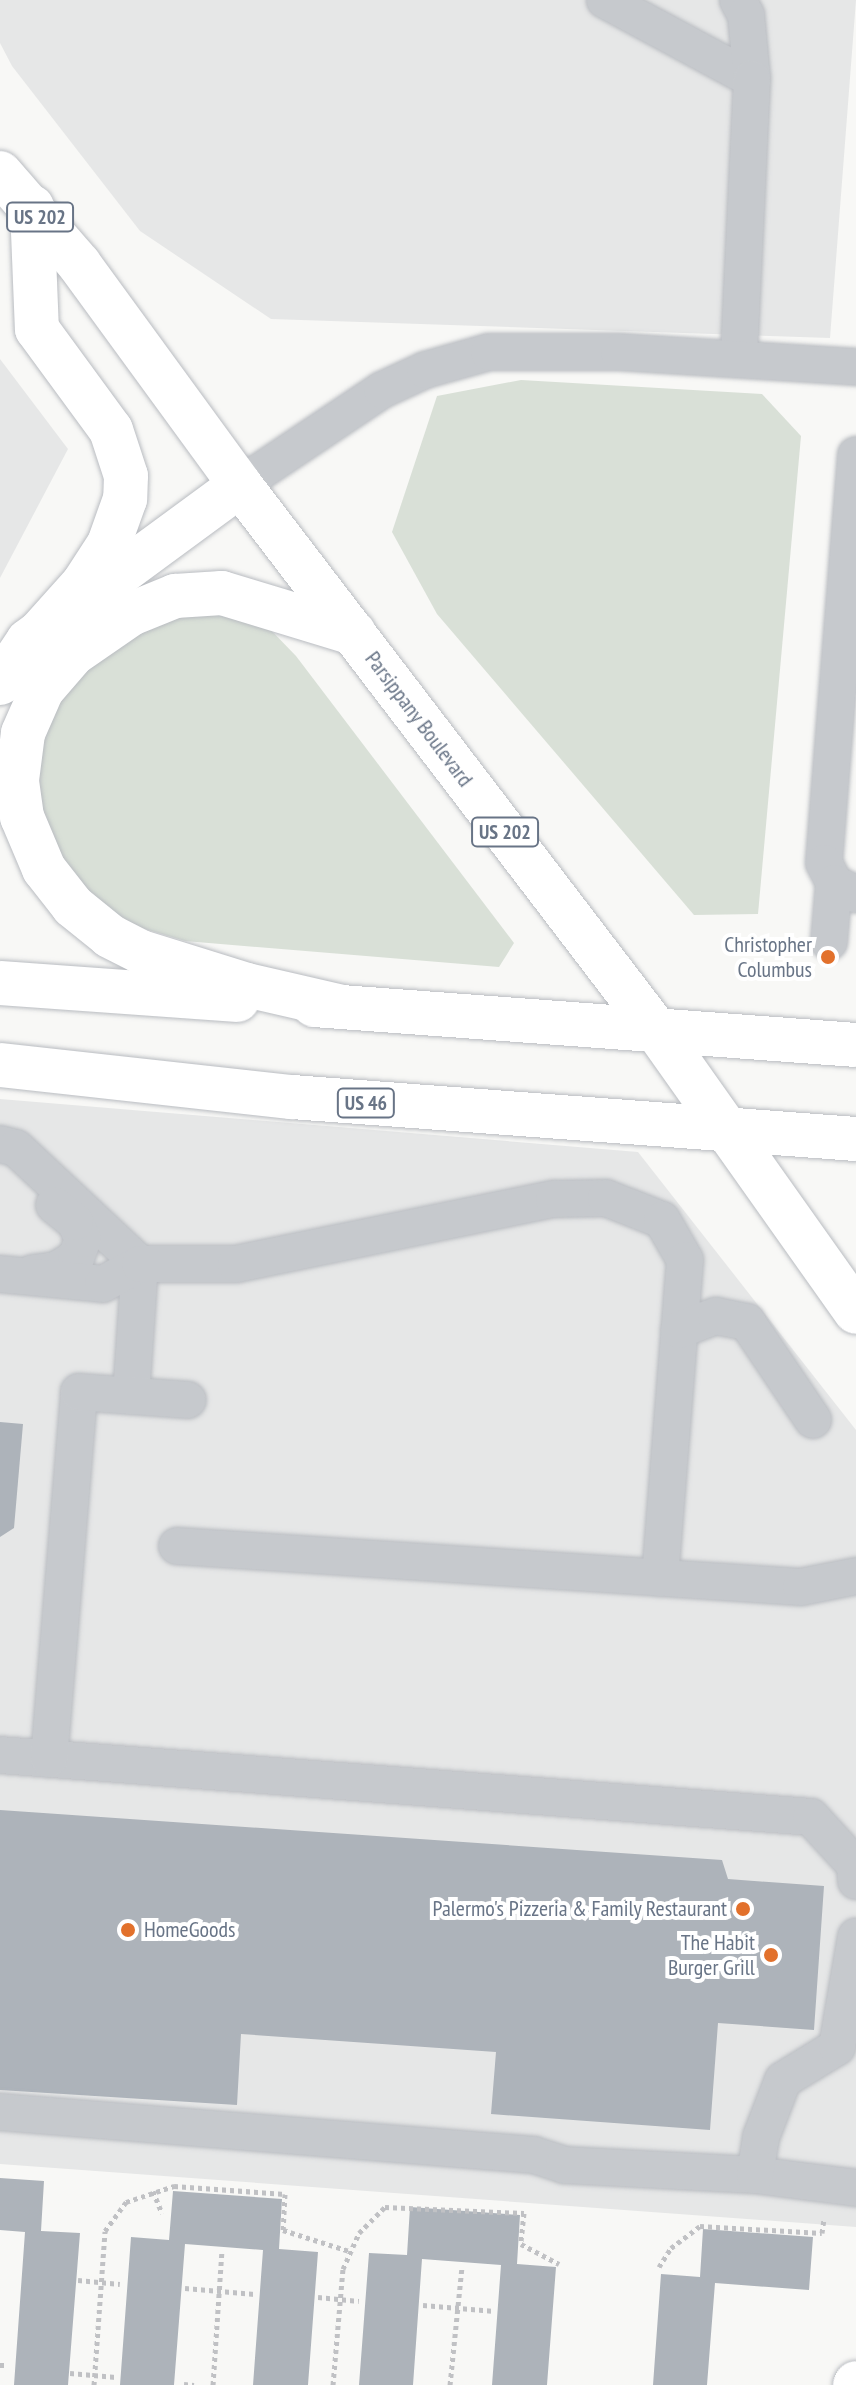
<!DOCTYPE html>
<style>
body{margin:0}
#map{position:relative;width:856px;height:2385px;overflow:hidden;background:#f8f8f6;font-family:"PT Sans Narrow",sans-serif}
div>[style]{position:absolute}
.built>*{inset:0;background:#e6e7e7}
.green>*{inset:0;background:#d9e0d7}
.building>*{inset:0;background:#adb3ba}
.path>*{height:5px;margin-top:-2.5px;transform-origin:0;background:repeating-linear-gradient(90deg,#c0c1c4 0 4px,transparent 0 8px)}
.roads{filter:drop-shadow(0 0 2px #b9bcc1) drop-shadow(0 0 2px #b9bcc1)}
.minor>*{height:36px;margin:-18px;padding:0 18px;transform-origin:18px;border-radius:18px;background:#c6c9cd}
.major>*{height:44px;margin:-22px;padding:0 22px;transform-origin:22px;border-radius:22px;background:#fff}
.highway>*{height:44px;margin:-22px;padding:0 22px;transform-origin:22px;border-radius:22px;background:#fff}
.dots>*{width:22px;height:22px;translate:-50% -50%;box-sizing:border-box;border:4px solid #fff;border-radius:50%}
span{translate:-50% -50%;white-space:nowrap;text-align:center;line-height:1.15;-webkit-text-stroke:8px #fff;paint-order:stroke}
.shield-label span{padding:2px 6px;background:#fff;border:2px solid;border-radius:6px;-webkit-text-stroke-width:0}
.shield-label{font-size:20px;color:#687486;font-weight:700}
.street-label{font-size:22px;color:#687486}
.poi-label{font-size:22px;color:#687486}
.right{translate:-100% -50%;text-align:right}
.left{translate:0 -50%;text-align:left}
</style>
<div id="map">
<div class="built">
<div style="clip-path:polygon(0 0,856px 0,830px 338px,271px 319px,140px 231px,12px 66px,0 43px)"></div>
<div style="clip-path:polygon(0 359px,68px 449px,0 578px)"></div>
<div style="clip-path:polygon(0 1099px,638px 1152px,856px 1430px,856px 2227px,0 2164px)"></div>
</div>
<div class="green">
<div style="clip-path:polygon(521px 380px,762px 394px,801px 436px,758px 914px,694px 915px,437px 614px,392px 532px,437px 396px)"></div>
<div style="clip-path:polygon(195px 606px,267px 626px,296px 656px,514px 943px,499px 967px,185px 941px,135px 926px,91px 896px,66px 868px,37px 799px,36px 752px,49px 711px,97px 652px)"></div>
</div>
<div class="building">
<div style="clip-path:polygon(0 1422px,23px 1424px,14px 1528px,0 1537px)"></div>
<div style="clip-path:polygon(0 1810px,722px 1860px,728px 1879px,824px 1886px,814px 2030px,718px 2023px,710px 2130px,491px 2114px,496px 2052px,241px 2034px,237px 2105px,0 2090px)"></div>
<div style="clip-path:polygon(0 2178px,44px 2181px,41px 2231px,80px 2233px,68px 2385px,14px 2385px,25px 2232px,0 2230px)"></div>
<div style="clip-path:polygon(173px 2191px,282px 2199px,279px 2249px,318px 2252px,308px 2385px,253px 2385px,263px 2250px,185px 2244px,174px 2385px,120px 2385px,131px 2237px,169px 2240px)"></div>
<div style="clip-path:polygon(410px 2207px,520px 2215px,517px 2264px,556px 2267px,547px 2385px,492px 2385px,501px 2265px,422px 2259px,413px 2385px,359px 2385px,369px 2253px,407px 2255px)"></div>
<div style="clip-path:polygon(703px 2229px,813px 2237px,809px 2290px,715px 2283px,707px 2385px,653px 2385px,661px 2274px,700px 2277px)"></div>
</div>
<div class="path">
<div style="left:153px;top:2191px;width:24px;rotate:68deg"></div>
<div style="left:659px;top:2267px;width:22px;rotate:-58deg"></div>
<div style="left:671px;top:2248px;width:36px;rotate:-37deg"></div>
<div style="left:700px;top:2226px;width:122px;rotate:3.3deg"></div>
<div style="left:822px;top:2233px;width:14px;rotate:-82deg"></div>
<div style="left:78px;top:2280px;width:42px;rotate:5.4deg"></div>
<div style="left:185px;top:2288px;width:70px;rotate:4.9deg"></div>
<div style="left:318px;top:2297px;width:41px;rotate:5.6deg"></div>
<div style="left:423px;top:2305px;width:72px;rotate:4.8deg"></div>
<div style="left:0;top:2365px;width:5px"></div>
<div style="left:70px;top:2373px;width:46px;rotate:5deg"></div>
<div style="left:184px;top:2384px;width:10px;rotate:6deg"></div>
<div style="left:94px;top:2385px;width:154px;rotate:-85.9deg"></div>
<div style="left:105px;top:2231px;width:36px;rotate:-54deg"></div>
<div style="left:126px;top:2202px;width:51px;rotate:-18.4deg"></div>
<div style="left:174px;top:2186px;width:111px;rotate:4.1deg"></div>
<div style="left:285px;top:2194px;width:36px;rotate:93deg"></div>
<div style="left:283px;top:2230px;width:69px;rotate:17.7deg"></div>
<div style="left:213px;top:2385px;width:134px;rotate:-86.2deg"></div>
<div style="left:333px;top:2385px;width:116px;rotate:-85.1deg"></div>
<div style="left:343px;top:2269px;width:39px;rotate:-66deg"></div>
<div style="left:359px;top:2233px;width:37px;rotate:-45deg"></div>
<div style="left:385px;top:2207px;width:139px;rotate:2.5deg"></div>
<div style="left:524px;top:2213px;width:31px;rotate:96deg"></div>
<div style="left:521px;top:2244px;width:43px;rotate:27.8deg"></div>
<div style="left:450px;top:2385px;width:119px;rotate:-84.2deg"></div>
</div>
<div class="roads">
<div class="minor">
<div style="left:605px;top:0;width:167px;rotate:28.3deg"></div>
<div style="left:738px;top:0;width:17px;rotate:62deg"></div>
<div style="left:746px;top:15px;width:64px;rotate:84.6deg"></div>
<div style="left:752px;top:79px;width:279px;rotate:92.7deg"></div>
<div style="left:856px;top:455px;width:409px;rotate:94.5deg"></div>
<div style="left:824px;top:863px;width:22px;rotate:63deg"></div>
<div style="left:834px;top:883px;width:25px;rotate:27deg"></div>
<div style="left:240px;top:485px;width:171px;rotate:-33.8deg"></div>
<div style="left:382px;top:390px;width:47px;rotate:-24.9deg"></div>
<div style="left:425px;top:370px;width:66px;rotate:-15.7deg"></div>
<div style="left:489px;top:352px;width:130px"></div>
<div style="left:619px;top:352px;width:237px;rotate:3.6deg"></div>
<div style="left:829px;top:942px;width:59px;rotate:-85.2deg"></div>
<div style="left:0;top:1144px;width:16px;rotate:14deg"></div>
<div style="left:16px;top:1148px;width:170px;rotate:43.1deg"></div>
<div style="left:140px;top:1264px;width:132px;rotate:93.9deg"></div>
<div style="left:33px;top:1273px;width:23px;rotate:-7deg"></div>
<div style="left:56px;top:1270px;width:23px;rotate:-31deg"></div>
<div style="left:76px;top:1258px;width:20px;rotate:-70deg"></div>
<div style="left:83px;top:1239px;width:19px;rotate:-115deg"></div>
<div style="left:75px;top:1222px;width:27px;rotate:-141deg"></div>
<div style="left:0;top:1274px;width:103px;rotate:5.5deg"></div>
<div style="left:103px;top:1284px;width:42px;rotate:-28.4deg"></div>
<div style="left:140px;top:1264px;width:96px"></div>
<div style="left:236px;top:1264px;width:325px;rotate:-11.6deg"></div>
<div style="left:554px;top:1199px;width:52px;rotate:-1.1deg"></div>
<div style="left:606px;top:1198px;width:60px;rotate:21.4deg"></div>
<div style="left:662px;top:1220px;width:46px;rotate:60.1deg"></div>
<div style="left:685px;top:1260px;width:319px;rotate:94.5deg"></div>
<div style="left:679px;top:1330px;width:40px;rotate:-21deg"></div>
<div style="left:716px;top:1316px;width:32px;rotate:11deg"></div>
<div style="left:747px;top:1322px;width:118px;rotate:56deg"></div>
<div style="left:177px;top:1546px;width:625px;rotate:3.76deg"></div>
<div style="left:801px;top:1587px;width:56px;rotate:-11.3deg"></div>
<div style="left:0;top:1755px;width:813px;rotate:4.37deg"></div>
<div style="left:811px;top:1817px;width:65px;rotate:47.5deg"></div>
<div style="left:855px;top:1865px;width:16px;rotate:86deg"></div>
<div style="left:49px;top:1759px;width:368px;rotate:-85.3deg"></div>
<div style="left:79px;top:1392px;width:109px;rotate:4.2deg"></div>
<div style="left:0;top:2112px;width:536px;rotate:4.6deg"></div>
<div style="left:534px;top:2155px;width:32px;rotate:18deg"></div>
<div style="left:564px;top:2165px;width:191px;rotate:3deg"></div>
<div style="left:755px;top:2175px;width:102px;rotate:7.3deg"></div>
<div style="left:755px;top:2175px;width:38px;rotate:-81deg"></div>
<div style="left:761px;top:2137px;width:61px;rotate:-68.9deg"></div>
<div style="left:783px;top:2080px;width:63px;rotate:-31.4deg"></div>
<div style="left:837px;top:2047px;width:112px;rotate:-80.2deg"></div>
</div>
<div class="major">
<div style="left:0;top:173px;width:121px;rotate:49deg"></div>
<div style="left:79px;top:264px;width:273px;rotate:53.9deg"></div>
<div style="left:240px;top:485px;width:687px;rotate:52.63deg"></div>
<div style="left:657px;top:1031px;width:344px;rotate:54.7deg"></div>
<div style="left:855px;top:2385px;width:2px;rotate:-63deg"></div>
</div>
<div class="highway">
<div style="left:32px;top:207px;width:122px;rotate:87.7deg"></div>
<div style="left:37px;top:329px;width:125px;rotate:53.8deg"></div>
<div style="left:111px;top:430px;width:48px;rotate:71.9deg"></div>
<div style="left:126px;top:476px;width:23px;rotate:92deg"></div>
<div style="left:125px;top:499px;width:48px;rotate:109.6deg"></div>
<div style="left:109px;top:544px;width:48px;rotate:123deg"></div>
<div style="left:83px;top:584px;width:64px;rotate:131.9deg"></div>
<div style="left:0;top:683px;width:50px;rotate:-56.3deg"></div>
<div style="left:28px;top:641px;width:263px;rotate:-36.3deg"></div>
<div style="left:0;top:983px;width:238px;rotate:4.1deg"></div>
<div style="left:314px;top:1005px;width:543px;rotate:4.22deg"></div>
<div style="left:342px;top:1007px;width:98px;rotate:-167deg"></div>
<div style="left:247px;top:985px;width:111px;rotate:-162.7deg"></div>
<div style="left:141px;top:952px;width:35px;rotate:-153deg"></div>
<div style="left:110px;top:936px;width:48px;rotate:-141deg"></div>
<div style="left:73px;top:906px;width:47px;rotate:-128.1deg"></div>
<div style="left:44px;top:869px;width:56px;rotate:-112.9deg"></div>
<div style="left:22px;top:817px;width:37px;rotate:-98deg"></div>
<div style="left:17px;top:780px;width:47px;rotate:-82.7deg"></div>
<div style="left:23px;top:733px;width:47px;rotate:-66.2deg"></div>
<div style="left:42px;top:690px;width:48px;rotate:-49.3deg"></div>
<div style="left:73px;top:654px;width:70px;rotate:-34.6deg"></div>
<div style="left:131px;top:614px;width:48px;rotate:-22.2deg"></div>
<div style="left:175px;top:596px;width:47px;rotate:-3.7deg"></div>
<div style="left:222px;top:593px;width:138px;rotate:16.9deg"></div>
<div style="left:0;top:1065px;width:294px;rotate:6.3deg"></div>
<div style="left:292px;top:1097px;width:566px;rotate:4.26deg"></div>
</div>
</div>
<div class="dots">
<div style="left:828px;top:957px;background:#e2712c"></div>
<div style="left:743px;top:1909px;background:#e2712c"></div>
<div style="left:128px;top:1930px;background:#e2712c"></div>
<div style="left:771px;top:1955px;background:#e2712c"></div>
</div>
<div class="shield-label">
<span style="left:40px;top:217px">US 202</span>
<span style="left:505px;top:832px">US 202</span>
<span style="left:366px;top:1103px">US 46</span>
</div>
<div class="street-label">
<span style="left:419px;top:719px;rotate:53deg">Parsippany Boulevard</span>
</div>
<div class="poi-label">
<span class="right" style="left:812px;top:957px">Christopher<br>Columbus</span>
<span class="right" style="left:727px;top:1909px">Palermo's Pizzeria &amp; Family Restaurant</span>
<span class="left" style="left:144px;top:1930px">HomeGoods</span>
<span class="right" style="left:755px;top:1955px">The Habit<br>Burger Grill</span>
</div>
</div>
